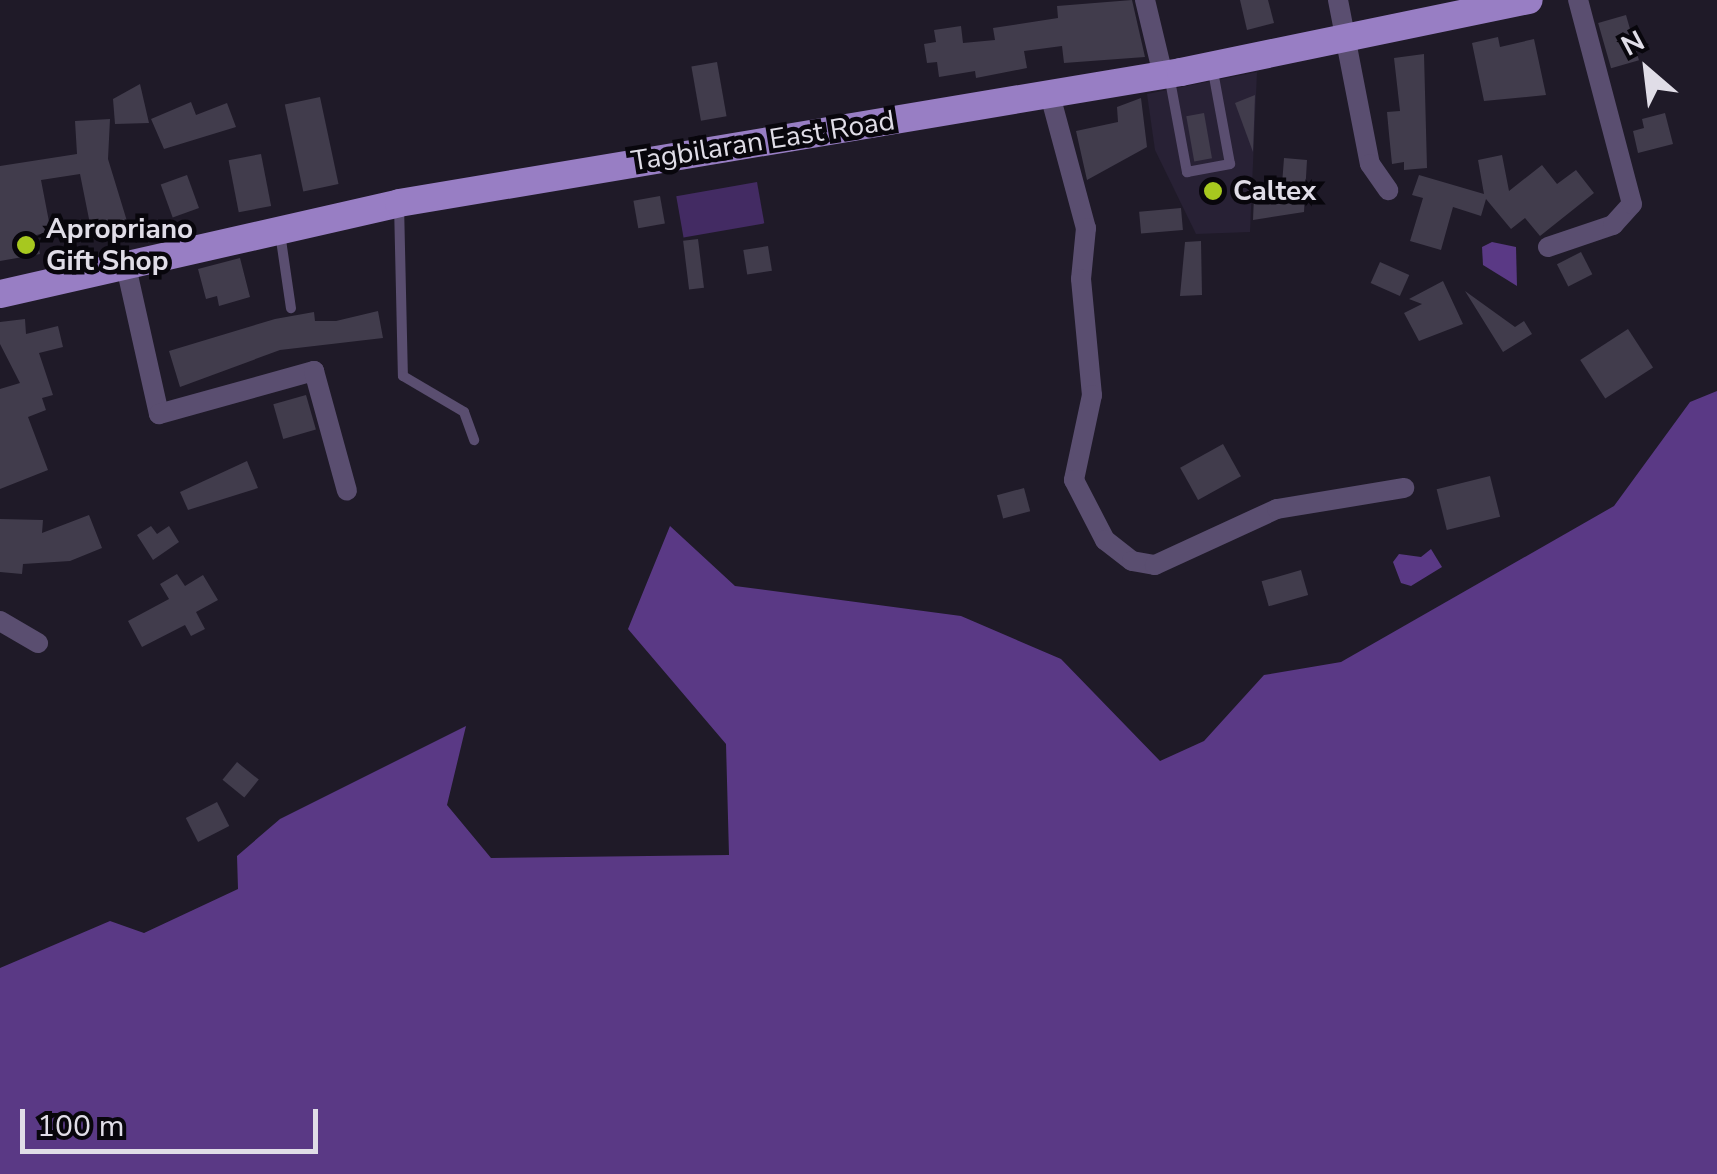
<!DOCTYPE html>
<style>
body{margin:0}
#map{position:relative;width:1717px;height:1174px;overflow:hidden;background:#1f1a28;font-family:"Nunito Sans",sans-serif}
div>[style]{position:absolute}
.built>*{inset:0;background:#282135}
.green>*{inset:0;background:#432b63;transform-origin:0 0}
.water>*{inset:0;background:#5a3985}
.building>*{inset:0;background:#413c4c;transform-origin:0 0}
.service>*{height:10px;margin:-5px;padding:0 5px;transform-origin:5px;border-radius:5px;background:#5a4e70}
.minor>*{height:20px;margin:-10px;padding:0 10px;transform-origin:10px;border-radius:10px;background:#5a4e70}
.primary>*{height:28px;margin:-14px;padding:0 14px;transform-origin:14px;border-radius:14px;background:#987ec4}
.dots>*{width:28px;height:28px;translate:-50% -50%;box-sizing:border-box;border:5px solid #08060c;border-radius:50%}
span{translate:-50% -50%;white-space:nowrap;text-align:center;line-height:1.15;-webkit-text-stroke:9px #08060c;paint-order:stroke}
.street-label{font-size:28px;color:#e0dde7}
.poi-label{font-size:28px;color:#e0dde7;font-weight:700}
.left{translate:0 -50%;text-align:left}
.north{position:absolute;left:1597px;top:20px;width:100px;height:100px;-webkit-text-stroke:8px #08060c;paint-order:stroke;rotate:332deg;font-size:28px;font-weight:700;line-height:40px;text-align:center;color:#e0dde7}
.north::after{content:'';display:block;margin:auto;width:35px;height:45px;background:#e0dde7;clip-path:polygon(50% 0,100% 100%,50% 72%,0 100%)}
.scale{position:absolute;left:20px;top:1109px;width:298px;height:45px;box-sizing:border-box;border:5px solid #e0dde7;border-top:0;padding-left:12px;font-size:30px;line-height:35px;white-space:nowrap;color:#e0dde7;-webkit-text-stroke:8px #08060c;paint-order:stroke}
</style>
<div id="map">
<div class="built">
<div style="clip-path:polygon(1257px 72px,1250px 232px,1196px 234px,1155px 150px,1147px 94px)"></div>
</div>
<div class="green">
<div style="left:757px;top:182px;width:42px;height:82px;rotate:80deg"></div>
</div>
<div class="water">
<div style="clip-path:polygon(1492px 242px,1516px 247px,1517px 286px,1483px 265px,1482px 247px)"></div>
<div style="clip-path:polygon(1717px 391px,1717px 1174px,0 1174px,0 968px,110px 921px,144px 933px,238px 889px,237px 856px,280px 819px,466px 726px,447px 805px,491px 858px,729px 855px,726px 744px,628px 629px,670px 526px,735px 586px,961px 616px,1061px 659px,1160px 761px,1204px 741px,1264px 675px,1341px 662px,1614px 506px,1690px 402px)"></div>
<div style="clip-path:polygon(1431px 549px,1442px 567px,1411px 586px,1401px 583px,1393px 562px,1399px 554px,1421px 557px)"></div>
</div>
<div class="building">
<div style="clip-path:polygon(1132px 0,1145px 57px,1064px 63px,1062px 46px,1024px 51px,1027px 68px,976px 78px,975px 71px,939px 77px,937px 62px,927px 63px,924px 44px,936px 42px,934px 30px,961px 26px,963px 43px,995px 40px,993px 28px,1058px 18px,1057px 6px)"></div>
<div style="clip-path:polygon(1240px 0,1268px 0,1274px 23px,1247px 30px)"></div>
<div style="left:1626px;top:15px;width:47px;height:29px;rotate:74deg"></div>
<div style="clip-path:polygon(1498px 37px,1500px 47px,1534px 39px,1546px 95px,1484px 101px,1472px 43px)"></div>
<div style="clip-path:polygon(1424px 54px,1427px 168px,1404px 170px,1404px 162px,1392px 164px,1389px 134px,1387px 112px,1400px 111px,1394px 58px)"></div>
<div style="left:717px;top:62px;width:55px;height:26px;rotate:80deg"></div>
<div style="clip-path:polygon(140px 84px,149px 123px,115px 124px,113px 99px)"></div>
<div style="clip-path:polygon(1255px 95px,1253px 152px,1235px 103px)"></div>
<div style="left:320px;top:97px;width:89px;height:36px;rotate:78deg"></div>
<div style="clip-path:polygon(1141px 98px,1147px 147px,1087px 180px,1076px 131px,1118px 122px,1117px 107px)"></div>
<div style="clip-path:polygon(191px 102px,196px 115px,227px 103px,236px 127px,164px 149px,151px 119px)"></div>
<div style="left:1204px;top:113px;width:46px;height:18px;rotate:80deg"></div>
<div style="clip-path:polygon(1665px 113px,1673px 144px,1638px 153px,1633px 131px,1644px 128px,1642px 119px)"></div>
<div style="clip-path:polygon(110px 119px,108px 159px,130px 231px,93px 239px,80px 174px,41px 180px,51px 232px,36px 235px,40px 254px,0 261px,0 166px,77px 154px,75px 121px)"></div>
<div style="left:261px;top:154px;width:53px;height:33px;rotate:79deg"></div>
<div style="clip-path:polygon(1502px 155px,1509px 191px,1542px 165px,1557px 184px,1576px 170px,1594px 193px,1540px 236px,1525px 218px,1511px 229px,1486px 199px,1481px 216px,1453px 207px,1441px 250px,1410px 241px,1423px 198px,1412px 195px,1419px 175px,1484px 194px,1478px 160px)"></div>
<div style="clip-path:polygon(1284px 158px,1307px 160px,1304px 212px,1253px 220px,1254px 196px,1281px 198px)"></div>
<div style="left:187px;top:175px;width:35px;height:28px;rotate:70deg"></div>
<div style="left:660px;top:196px;width:28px;height:27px;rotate:80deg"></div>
<div style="left:1181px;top:208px;width:22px;height:42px;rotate:85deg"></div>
<div style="left:698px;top:239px;width:49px;height:15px;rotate:83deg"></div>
<div style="clip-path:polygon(1201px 241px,1202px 295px,1180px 296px,1185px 242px)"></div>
<div style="left:768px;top:246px;width:25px;height:25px;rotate:81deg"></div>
<div style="left:1581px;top:252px;width:25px;height:27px;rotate:63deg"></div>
<div style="clip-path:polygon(240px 258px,250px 297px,219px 306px,217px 296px,206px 299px,198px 269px)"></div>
<div style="left:1380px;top:262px;width:32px;height:23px;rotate:24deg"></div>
<div style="clip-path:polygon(1443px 281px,1463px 324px,1419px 341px,1404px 313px,1422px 304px,1409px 299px)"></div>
<div style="clip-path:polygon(1465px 291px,1515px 327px,1524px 321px,1532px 334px,1503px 352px)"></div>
<div style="clip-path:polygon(378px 311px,383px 338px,280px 350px,180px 387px,169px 351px,275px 319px,314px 312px,315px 321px,336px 321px)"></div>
<div style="clip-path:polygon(25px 319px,26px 334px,58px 326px,63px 347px,39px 353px,53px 395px,42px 398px,46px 410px,28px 417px,48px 470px,0 489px,0 389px,20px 383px,0 344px,0 322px)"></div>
<div style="left:1628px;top:329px;width:46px;height:57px;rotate:57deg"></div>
<div style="left:306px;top:395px;width:36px;height:34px;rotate:74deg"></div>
<div style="left:1223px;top:444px;width:37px;height:49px;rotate:61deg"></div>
<div style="clip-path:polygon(247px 461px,258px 488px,188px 510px,180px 492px)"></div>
<div style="left:1490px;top:476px;width:42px;height:55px;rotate:76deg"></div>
<div style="left:1024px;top:488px;width:24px;height:28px;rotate:75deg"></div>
<div style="clip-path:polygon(89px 515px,102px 548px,70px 561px,23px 564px,22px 574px,0 572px,0 519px,43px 520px,42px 533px)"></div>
<div style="clip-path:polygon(151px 526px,157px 534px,169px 526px,179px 542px,153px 560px,137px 535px)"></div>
<div style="left:1301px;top:570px;width:26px;height:41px;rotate:74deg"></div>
<div style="clip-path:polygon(177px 574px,185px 586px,203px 575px,218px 600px,196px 612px,205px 629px,191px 636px,185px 625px,142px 647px,128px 621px,169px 599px,160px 584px)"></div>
<div style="left:237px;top:762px;width:28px;height:23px;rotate:39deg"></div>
<div style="left:217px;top:802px;width:27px;height:35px;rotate:63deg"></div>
</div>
<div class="service">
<div style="left:1169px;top:75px;width:99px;rotate:79.5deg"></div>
<div style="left:1187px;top:172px;width:44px;rotate:-10.5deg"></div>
<div style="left:1230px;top:164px;width:100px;rotate:-100.4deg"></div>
<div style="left:399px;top:204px;width:172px;rotate:88.7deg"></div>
<div style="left:403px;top:376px;width:71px;rotate:30.5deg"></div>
<div style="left:464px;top:412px;width:30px;rotate:70deg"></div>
<div style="left:280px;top:233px;width:76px;rotate:81.7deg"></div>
</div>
<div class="minor">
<div style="left:1145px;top:0;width:77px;rotate:76.5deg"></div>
<div style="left:1338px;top:0;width:167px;rotate:79deg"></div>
<div style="left:1370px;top:164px;width:32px;rotate:55deg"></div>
<div style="left:1050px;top:95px;width:138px;rotate:74.9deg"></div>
<div style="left:1086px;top:228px;width:51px;rotate:95.6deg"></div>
<div style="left:1081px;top:279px;width:117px;rotate:84.6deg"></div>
<div style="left:1092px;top:395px;width:87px;rotate:102deg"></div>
<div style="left:1074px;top:480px;width:68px;rotate:62.7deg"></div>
<div style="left:1105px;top:540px;width:34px;rotate:38deg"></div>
<div style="left:1132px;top:561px;width:23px;rotate:10deg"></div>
<div style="left:1155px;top:565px;width:134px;rotate:-24.7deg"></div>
<div style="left:1277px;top:509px;width:129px;rotate:-9.4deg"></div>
<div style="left:1548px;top:247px;width:69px;rotate:-18.7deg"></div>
<div style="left:1613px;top:225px;width:28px;rotate:-48deg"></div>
<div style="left:1632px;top:204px;width:211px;rotate:-104.8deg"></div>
<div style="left:125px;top:262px;width:156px;rotate:77.4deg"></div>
<div style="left:159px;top:414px;width:161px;rotate:-15.5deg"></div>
<div style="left:314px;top:371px;width:124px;rotate:74.6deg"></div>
<div style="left:0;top:621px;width:44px;rotate:30.1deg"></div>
</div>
<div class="primary">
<div style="left:0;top:294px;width:409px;rotate:-12.8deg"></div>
<div style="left:399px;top:203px;width:793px;rotate:-9.51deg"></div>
<div style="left:1181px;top:72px;width:355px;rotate:-11.7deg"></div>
</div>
<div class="dots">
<div style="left:1213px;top:191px;background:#a7c81f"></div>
<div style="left:26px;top:245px;background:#a7c81f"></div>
</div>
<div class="street-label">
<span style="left:763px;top:141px;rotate:-9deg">Tagbilaran East Road</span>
</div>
<div class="poi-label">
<span class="left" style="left:1233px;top:191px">Caltex</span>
<span class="left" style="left:46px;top:245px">Apropriano<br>Gift Shop</span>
</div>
<div class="north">N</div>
<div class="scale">100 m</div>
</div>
